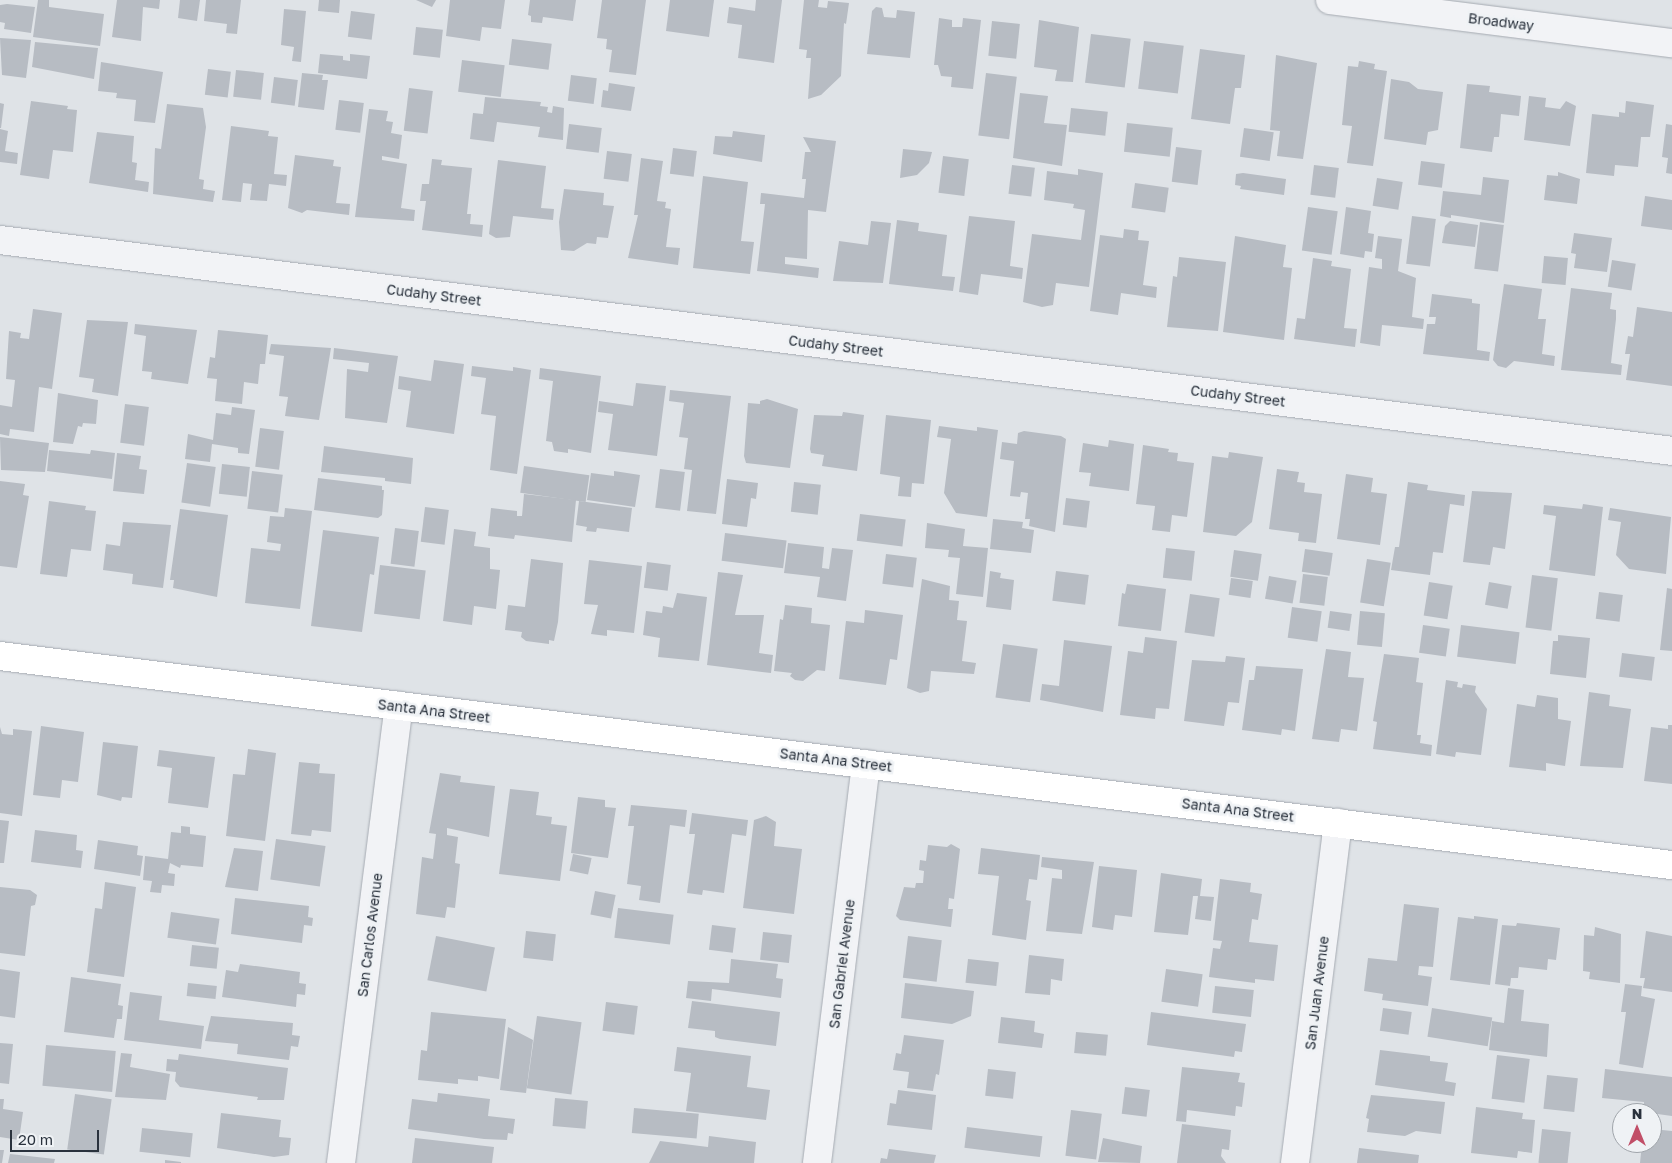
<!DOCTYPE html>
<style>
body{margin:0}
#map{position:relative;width:1672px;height:1163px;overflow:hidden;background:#dfe3e7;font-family:"Golos Text",sans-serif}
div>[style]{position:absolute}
.building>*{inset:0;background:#b7bcc3;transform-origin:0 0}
.roads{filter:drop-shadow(0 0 1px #a5aab1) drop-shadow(0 0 1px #a5aab1)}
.street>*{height:28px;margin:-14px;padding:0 14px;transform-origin:14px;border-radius:14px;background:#f2f3f6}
.secondary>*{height:28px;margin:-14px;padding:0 14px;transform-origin:14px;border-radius:14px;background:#fff}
span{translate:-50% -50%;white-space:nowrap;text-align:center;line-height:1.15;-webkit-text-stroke:5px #eff2f5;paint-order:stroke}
.street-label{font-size:14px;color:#2a323d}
.north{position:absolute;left:1612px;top:1103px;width:50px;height:50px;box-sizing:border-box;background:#eff2f5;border:1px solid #a0a5ab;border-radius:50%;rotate:0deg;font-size:14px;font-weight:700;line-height:20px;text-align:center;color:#2a323d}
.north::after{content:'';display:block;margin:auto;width:18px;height:22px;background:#c14f68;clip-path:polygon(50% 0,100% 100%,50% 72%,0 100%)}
.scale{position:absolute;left:10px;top:1130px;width:89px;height:22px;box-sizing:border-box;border:2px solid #2a323d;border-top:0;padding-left:6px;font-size:15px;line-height:18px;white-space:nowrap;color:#2a323d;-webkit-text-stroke:4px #eff2f5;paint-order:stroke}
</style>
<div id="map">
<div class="building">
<div style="clip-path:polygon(38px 0,49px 0,49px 7px,104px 14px,100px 46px,33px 37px)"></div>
<div style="clip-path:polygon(117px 0,160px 0,159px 9px,143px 7px,141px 41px,112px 37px)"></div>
<div style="clip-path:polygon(180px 0,200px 0,197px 21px,178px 18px)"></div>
<div style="clip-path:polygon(206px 0,241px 0,237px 34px,226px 33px,227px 24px,204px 21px)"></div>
<div style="clip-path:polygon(319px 0,340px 0,339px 13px,318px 11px)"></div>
<div style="clip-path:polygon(416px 0,436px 0,432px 7px)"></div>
<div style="clip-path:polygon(450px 0,505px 0,501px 29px,482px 27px,480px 41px,446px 36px)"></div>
<div style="clip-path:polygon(530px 0,576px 0,573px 21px,543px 17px,542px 23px,531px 22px,531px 16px,528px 15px)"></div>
<div style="clip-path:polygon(602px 0,646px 0,636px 75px,609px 72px,612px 50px,606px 49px,607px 39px,597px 38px)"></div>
<div style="clip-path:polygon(670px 0,714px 0,709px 37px,666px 31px)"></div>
<div style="clip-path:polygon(756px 0,782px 0,774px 63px,738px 58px,742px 25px,727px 23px,729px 7px,755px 11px)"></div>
<div style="clip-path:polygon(804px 0,819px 0,818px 7px,827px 8px,828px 1px,849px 3px,846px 24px,844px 23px,841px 76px,821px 95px,808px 99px,811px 58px,806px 58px,807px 50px,799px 49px)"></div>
<div style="clip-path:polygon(7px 4px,35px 7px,31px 33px,4px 29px,5px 23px,0 22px,0 5px)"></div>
<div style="clip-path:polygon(876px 7px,882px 8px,884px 17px,896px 18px,897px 10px,915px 12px,910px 58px,867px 54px,872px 11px)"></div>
<div style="clip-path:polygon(284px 9px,306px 11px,301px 62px,292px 61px,294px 47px,281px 45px)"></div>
<div style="left:351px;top:11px;width:24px;height:26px;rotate:7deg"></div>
<div style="clip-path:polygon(939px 18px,952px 20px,952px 27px,962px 27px,963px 18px,981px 20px,973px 89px,951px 87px,952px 77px,941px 76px,938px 65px,934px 65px)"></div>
<div style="clip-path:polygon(1039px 20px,1079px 27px,1073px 82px,1055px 81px,1057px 70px,1034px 67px)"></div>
<div style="left:992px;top:21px;width:28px;height:35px;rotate:6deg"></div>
<div style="left:416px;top:27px;width:27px;height:28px;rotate:6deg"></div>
<div style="left:1091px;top:34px;width:40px;height:49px;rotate:7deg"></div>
<div style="clip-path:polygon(0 38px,31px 40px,26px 78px,2px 75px)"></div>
<div style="left:512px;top:39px;width:40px;height:26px;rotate:7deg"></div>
<div style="left:1144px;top:41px;width:40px;height:48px;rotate:7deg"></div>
<div style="clip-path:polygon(35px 42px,98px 48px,94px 79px,32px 67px)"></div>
<div style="clip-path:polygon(1200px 49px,1245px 55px,1241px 88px,1235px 88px,1230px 124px,1191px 119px)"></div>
<div style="clip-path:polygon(320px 54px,343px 56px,343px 60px,350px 61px,350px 54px,370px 56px,367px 79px,318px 73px)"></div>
<div style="clip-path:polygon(1276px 55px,1317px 63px,1303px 159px,1277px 156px,1280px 131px,1270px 130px)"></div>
<div style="left:462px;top:60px;width:43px;height:32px;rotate:7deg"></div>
<div style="clip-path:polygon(1359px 61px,1375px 64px,1374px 69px,1387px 71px,1373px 166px,1347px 163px,1352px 126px,1342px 125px,1348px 66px,1358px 67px)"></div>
<div style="clip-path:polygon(101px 62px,163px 72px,155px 123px,134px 121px,136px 100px,116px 98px,117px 93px,98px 91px)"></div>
<div style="left:208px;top:69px;width:23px;height:26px;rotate:7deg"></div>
<div style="left:236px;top:70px;width:28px;height:27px;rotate:6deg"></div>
<div style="clip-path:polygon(302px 73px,323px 75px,322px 80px,328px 80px,324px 110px,298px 107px)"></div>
<div style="left:986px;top:73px;width:31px;height:63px;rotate:7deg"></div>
<div style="left:571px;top:75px;width:26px;height:26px;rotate:7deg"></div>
<div style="left:274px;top:77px;width:24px;height:26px;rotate:7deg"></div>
<div style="clip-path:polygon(1391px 79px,1409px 82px,1418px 89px,1443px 92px,1438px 130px,1428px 132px,1426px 145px,1384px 139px)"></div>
<div style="clip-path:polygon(609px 83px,635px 87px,631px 111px,601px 107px,603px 90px,608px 91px)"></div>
<div style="clip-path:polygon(1467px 84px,1490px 86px,1489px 92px,1521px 96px,1519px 116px,1501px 114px,1499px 137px,1494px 137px,1492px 152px,1460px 148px)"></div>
<div style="left:409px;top:88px;width:24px;height:43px;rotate:7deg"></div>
<div style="clip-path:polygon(1020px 93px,1048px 96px,1044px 123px,1067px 125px,1062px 166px,1013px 158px)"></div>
<div style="clip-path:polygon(1529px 96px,1546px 98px,1545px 107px,1560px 109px,1566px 101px,1576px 106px,1570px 146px,1524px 140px)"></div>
<div style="clip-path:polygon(485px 97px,541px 102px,540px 106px,548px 107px,547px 112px,552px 113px,553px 106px,564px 108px,563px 140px,538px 137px,540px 127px,497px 122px,494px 142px,470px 139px,473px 113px,483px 114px)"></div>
<div style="left:339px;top:100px;width:25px;height:30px;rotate:7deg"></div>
<div style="clip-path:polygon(31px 101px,68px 106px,67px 109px,77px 110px,73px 152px,53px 150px,49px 179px,20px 175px)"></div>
<div style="clip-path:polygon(1626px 101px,1654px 105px,1650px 137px,1641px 137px,1638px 167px,1615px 165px,1614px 176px,1586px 173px,1592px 114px,1619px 117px,1619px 112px,1625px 113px)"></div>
<div style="clip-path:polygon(0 103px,4px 104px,1px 128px,0 128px)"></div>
<div style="clip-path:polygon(167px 104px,203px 108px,206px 127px,199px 179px,204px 180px,203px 189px,215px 191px,213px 202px,153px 194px,155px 148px,161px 149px)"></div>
<div style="left:1071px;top:108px;width:37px;height:24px;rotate:6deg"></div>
<div style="clip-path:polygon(369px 109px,388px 111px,386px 121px,393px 122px,391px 133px,402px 135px,399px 159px,382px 156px,382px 160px,407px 164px,401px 208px,415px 210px,414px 221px,355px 217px)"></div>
<div style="left:1127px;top:123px;width:46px;height:29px;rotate:6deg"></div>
<div style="left:569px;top:124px;width:33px;height:25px;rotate:7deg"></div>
<div style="clip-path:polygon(1666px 124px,1672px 125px,1672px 174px,1666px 173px,1668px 158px,1662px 157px)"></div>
<div style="clip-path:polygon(231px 126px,269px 131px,268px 136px,278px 137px,274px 174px,287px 175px,286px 186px,269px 184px,267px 201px,250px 200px,252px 184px,243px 183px,241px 202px,222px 200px)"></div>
<div style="left:1244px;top:128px;width:30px;height:29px;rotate:8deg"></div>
<div style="clip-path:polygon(0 129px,8px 131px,5px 151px,18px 153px,17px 164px,0 162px)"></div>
<div style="clip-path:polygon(733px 131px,765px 135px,762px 162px,713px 154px,715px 136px,732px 137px)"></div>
<div style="clip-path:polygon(97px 132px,134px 136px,132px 162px,137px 163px,135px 180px,149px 182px,148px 192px,89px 183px)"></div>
<div style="clip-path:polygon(803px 137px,836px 141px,826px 212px,808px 210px,807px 259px,785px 257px,785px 264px,819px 268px,818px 278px,757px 271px,765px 204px,760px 204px,761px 193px,804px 198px,806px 179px,802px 179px,805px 152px,811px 152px)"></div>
<div style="left:1176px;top:147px;width:26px;height:35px;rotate:7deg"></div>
<div style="left:673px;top:148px;width:24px;height:26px;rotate:7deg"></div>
<div style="clip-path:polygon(903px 149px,932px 152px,929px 163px,917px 175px,900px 178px)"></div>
<div style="left:607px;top:151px;width:25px;height:28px;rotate:7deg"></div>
<div style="clip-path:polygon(295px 155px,334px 160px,333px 166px,341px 167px,336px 203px,350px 204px,349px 215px,307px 210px,302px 213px,288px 208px)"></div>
<div style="left:943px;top:156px;width:26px;height:37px;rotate:7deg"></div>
<div style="clip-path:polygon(641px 158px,663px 161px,657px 201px,666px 202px,665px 208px,671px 209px,666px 247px,680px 248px,678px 265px,628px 258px,638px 215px,634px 215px)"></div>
<div style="clip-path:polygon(432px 159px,442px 160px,441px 165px,472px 168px,467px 214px,471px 214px,470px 224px,483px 225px,482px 237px,422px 230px,426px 201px,420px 201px,422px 184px,429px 184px)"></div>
<div style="clip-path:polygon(498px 160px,546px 166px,541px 208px,554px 209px,553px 220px,513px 216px,510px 237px,496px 238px,489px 234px)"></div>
<div style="left:1421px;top:161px;width:24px;height:24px;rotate:7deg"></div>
<div style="left:1012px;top:165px;width:23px;height:29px;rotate:7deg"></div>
<div style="left:1314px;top:165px;width:25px;height:30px;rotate:7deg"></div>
<div style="clip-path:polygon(1078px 169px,1103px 173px,1089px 287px,1056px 283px,1053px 305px,1042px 307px,1023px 302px,1032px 234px,1081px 240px,1085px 210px,1073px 208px,1074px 204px,1044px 200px,1047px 171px,1078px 175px)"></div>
<div style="clip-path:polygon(1558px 172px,1580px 179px,1577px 204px,1544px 200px,1547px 175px,1558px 176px)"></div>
<div style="clip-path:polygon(1243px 173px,1286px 179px,1284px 195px,1240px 189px,1241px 186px,1235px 185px,1236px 174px)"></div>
<div style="clip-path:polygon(703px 176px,748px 182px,741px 241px,754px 242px,750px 274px,693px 268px)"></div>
<div style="clip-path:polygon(1483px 177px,1509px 180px,1504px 223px,1451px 215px,1451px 218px,1440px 216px,1443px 191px,1481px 195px)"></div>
<div style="left:1377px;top:178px;width:26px;height:28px;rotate:9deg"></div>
<div style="left:1135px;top:183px;width:34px;height:25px;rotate:8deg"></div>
<div style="clip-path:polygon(564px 189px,604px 193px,603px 205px,614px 206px,608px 238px,597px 237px,596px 244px,587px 243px,574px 251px,561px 250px,559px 222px)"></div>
<div style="clip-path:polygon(1645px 196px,1672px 200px,1672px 230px,1641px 226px)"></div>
<div style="left:1308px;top:207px;width:30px;height:44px;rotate:8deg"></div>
<div style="clip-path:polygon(1346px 207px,1371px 211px,1368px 233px,1374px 234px,1372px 252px,1365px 251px,1364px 258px,1340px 254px)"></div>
<div style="clip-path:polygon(969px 216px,1015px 221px,1010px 266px,1023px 268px,1022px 279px,981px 274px,978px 295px,959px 292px)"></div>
<div style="left:1412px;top:216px;width:24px;height:48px;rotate:7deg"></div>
<div style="clip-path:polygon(897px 220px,919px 223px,918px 231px,947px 235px,942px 276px,955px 277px,953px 291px,889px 284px)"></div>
<div style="clip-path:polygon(871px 221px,891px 223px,883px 283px,833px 281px,839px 241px,868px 245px)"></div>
<div style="clip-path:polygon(1450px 221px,1478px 225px,1475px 247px,1442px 243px,1445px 226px)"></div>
<div style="left:1480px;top:222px;width:24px;height:47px;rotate:7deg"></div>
<div style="clip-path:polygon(1124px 229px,1139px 231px,1138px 240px,1149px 241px,1143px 285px,1157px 287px,1156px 298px,1121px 293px,1118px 315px,1090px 311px,1100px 235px,1123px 238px)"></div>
<div style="clip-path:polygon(1574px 233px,1612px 238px,1607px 272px,1574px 268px,1576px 254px,1571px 253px)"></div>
<div style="clip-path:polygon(1235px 236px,1286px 245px,1283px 267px,1292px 268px,1284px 340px,1223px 332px)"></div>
<div style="clip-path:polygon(1378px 236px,1402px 239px,1398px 271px,1416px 278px,1412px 317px,1424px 319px,1423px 329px,1382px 325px,1380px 346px,1360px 343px,1369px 267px,1382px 269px,1382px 259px,1375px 258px)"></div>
<div style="left:1544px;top:256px;width:24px;height:27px;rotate:5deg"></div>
<div style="clip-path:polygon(1179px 257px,1226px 262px,1218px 331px,1167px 327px,1173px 276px,1177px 277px)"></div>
<div style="clip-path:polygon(1313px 258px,1332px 261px,1331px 266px,1351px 269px,1344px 328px,1357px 329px,1355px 347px,1294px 339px,1297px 318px,1305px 319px)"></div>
<div style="left:1612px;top:260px;width:24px;height:27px;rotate:9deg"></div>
<div style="clip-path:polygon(1504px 284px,1542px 289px,1538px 319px,1546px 319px,1542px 354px,1555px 356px,1554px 366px,1514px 361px,1506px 368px,1498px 366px,1493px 360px)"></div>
<div style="clip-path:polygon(1571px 288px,1612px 293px,1610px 309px,1616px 310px,1616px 319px,1611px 363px,1622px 365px,1621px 375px,1561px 370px)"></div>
<div style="clip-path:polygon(1432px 294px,1472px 299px,1472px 303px,1480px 304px,1477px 350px,1490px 352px,1489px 361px,1423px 354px,1427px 324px,1435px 324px,1436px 317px,1429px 317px)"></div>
<div style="clip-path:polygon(1637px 307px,1672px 312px,1672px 386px,1626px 380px,1630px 354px,1625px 354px,1628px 336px,1633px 337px)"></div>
<div style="clip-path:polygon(33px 309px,62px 313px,52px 389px,39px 387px,34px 432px,10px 429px,9px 436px,0 434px,0 405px,12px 407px,15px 380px,6px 379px,9px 331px,21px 333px,20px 338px,29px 339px)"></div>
<div style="clip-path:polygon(87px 320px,128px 322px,118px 396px,92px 392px,94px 379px,79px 377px)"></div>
<div style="clip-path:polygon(135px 324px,197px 330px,188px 384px,151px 379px,152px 372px,142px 371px,146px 336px,134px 334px)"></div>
<div style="clip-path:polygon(218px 330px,268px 335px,265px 364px,260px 364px,258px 384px,244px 382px,242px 404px,215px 401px,217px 379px,207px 378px,210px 357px,215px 358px)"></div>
<div style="clip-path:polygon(271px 344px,331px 348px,319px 420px,285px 416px,288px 397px,279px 396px,284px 356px,269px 354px)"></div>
<div style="clip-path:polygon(334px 348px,398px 356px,387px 423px,345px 418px,347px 369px,368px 372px,369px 363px,333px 359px)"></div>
<div style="clip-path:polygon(434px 360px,464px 364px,454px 434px,406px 427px,411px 391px,398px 389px,399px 376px,431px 381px)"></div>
<div style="clip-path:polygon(472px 366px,513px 371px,513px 367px,531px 370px,517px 474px,490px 470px,496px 416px,481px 414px,486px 378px,471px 376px)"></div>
<div style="clip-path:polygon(540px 368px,601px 376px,591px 453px,568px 449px,568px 453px,554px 451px,552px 442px,546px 441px,553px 381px,539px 379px)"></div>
<div style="clip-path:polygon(636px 383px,666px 386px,657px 456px,608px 450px,613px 414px,598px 412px,599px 401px,633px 406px)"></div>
<div style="clip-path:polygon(670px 390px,731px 396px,716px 514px,687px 511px,692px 470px,684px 469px,688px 438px,679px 437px,684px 403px,669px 401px)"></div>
<div style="clip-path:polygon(58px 393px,98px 400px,96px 424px,83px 423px,82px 427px,78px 426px,73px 444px,53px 442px)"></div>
<div style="clip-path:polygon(767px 399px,798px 409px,790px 468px,746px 463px,744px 456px,748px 403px,760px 404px,760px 401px)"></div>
<div style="left:125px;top:404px;width:24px;height:39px;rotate:7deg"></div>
<div style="clip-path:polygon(232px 407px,255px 410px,249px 454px,238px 453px,238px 448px,212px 444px,210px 462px,185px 459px,188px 434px,213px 440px,216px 413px,231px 415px)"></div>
<div style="clip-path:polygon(843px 412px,864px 415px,857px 471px,822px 466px,824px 455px,811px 453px,810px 449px,814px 415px,842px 416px)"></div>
<div style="clip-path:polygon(886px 415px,931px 420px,924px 484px,912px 483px,911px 497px,898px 496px,900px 477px,880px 474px)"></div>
<div style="clip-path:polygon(939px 426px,977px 431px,977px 427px,998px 430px,987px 517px,956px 513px,944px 493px,951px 439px,937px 437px)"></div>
<div style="left:260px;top:428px;width:24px;height:39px;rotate:7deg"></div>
<div style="clip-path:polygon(1024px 431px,1061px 436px,1066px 439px,1055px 532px,1029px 526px,1030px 519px,1025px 519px,1028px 493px,1021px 492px,1020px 497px,1010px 496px,1014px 461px,1000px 459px,1002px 442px,1017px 444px,1018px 433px)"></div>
<div style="clip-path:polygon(0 437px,49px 443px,45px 472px,1px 470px)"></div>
<div style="clip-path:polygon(1109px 440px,1134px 444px,1129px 491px,1089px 486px,1091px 473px,1079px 472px,1083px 443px,1108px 447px)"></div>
<div style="clip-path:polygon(1143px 445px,1169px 449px,1168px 452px,1178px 453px,1177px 461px,1194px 463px,1187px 517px,1172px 515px,1170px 532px,1152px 530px,1155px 506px,1136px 504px)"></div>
<div style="clip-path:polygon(324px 446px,413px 458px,411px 484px,385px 481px,385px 478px,321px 472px)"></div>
<div style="clip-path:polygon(49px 450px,90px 454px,91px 450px,115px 453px,112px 479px,47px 471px)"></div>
<div style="clip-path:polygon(1229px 452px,1263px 457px,1252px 522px,1236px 536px,1203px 532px,1212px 456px,1228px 458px)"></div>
<div style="clip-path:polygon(117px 453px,141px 456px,139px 469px,147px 470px,144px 494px,113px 491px)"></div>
<div style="left:187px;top:463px;width:29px;height:40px;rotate:8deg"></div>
<div style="left:222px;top:464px;width:28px;height:30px;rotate:6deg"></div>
<div style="left:524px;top:466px;width:66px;height:27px;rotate:8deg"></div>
<div style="left:660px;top:469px;width:25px;height:39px;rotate:7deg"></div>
<div style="clip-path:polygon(1277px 469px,1299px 472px,1297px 482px,1305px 483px,1304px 492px,1322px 494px,1316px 543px,1298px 541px,1299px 533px,1269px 529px)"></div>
<div style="left:252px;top:471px;width:31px;height:38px;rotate:7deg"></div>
<div style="clip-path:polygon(614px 471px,640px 475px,635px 507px,587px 500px,591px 473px,614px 476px)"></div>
<div style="clip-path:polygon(1346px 474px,1373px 478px,1371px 492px,1387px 494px,1380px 545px,1337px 539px)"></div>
<div style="clip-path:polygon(318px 478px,382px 486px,382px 490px,384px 490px,382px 515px,378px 518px,314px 510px)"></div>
<div style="clip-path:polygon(727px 479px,758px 483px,756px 499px,751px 498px,747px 527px,722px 524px)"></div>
<div style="clip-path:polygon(0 481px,25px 484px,23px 495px,29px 496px,17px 568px,0 566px)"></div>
<div style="left:794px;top:482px;width:27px;height:30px;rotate:6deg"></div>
<div style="clip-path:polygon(1408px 482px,1428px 485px,1427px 490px,1465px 495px,1464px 506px,1450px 504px,1443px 553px,1433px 552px,1430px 575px,1391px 570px,1395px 547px,1399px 547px)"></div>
<div style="clip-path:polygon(1472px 491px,1512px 493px,1505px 549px,1493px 547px,1490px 565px,1463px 562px)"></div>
<div style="clip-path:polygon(524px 494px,576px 500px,572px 542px,515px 535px,514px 539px,488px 536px,491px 508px,517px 511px,517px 516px,522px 516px)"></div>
<div style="left:1066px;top:498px;width:24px;height:27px;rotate:7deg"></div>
<div style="clip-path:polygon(49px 501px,86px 506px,85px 510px,96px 511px,91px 551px,71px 549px,67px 577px,40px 574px)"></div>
<div style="clip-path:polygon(579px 501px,632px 508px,629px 532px,597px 528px,596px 532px,586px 531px,587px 527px,576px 525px)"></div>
<div style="clip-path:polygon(1583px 504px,1603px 507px,1595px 576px,1549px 570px,1556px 516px,1543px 514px,1544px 505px,1582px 509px)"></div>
<div style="left:425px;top:507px;width:24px;height:35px;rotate:7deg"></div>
<div style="clip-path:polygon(285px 508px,312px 511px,300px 609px,245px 603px,251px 548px,280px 551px,281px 544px,267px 542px,270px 516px,284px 517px)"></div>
<div style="clip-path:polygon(1610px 508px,1671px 517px,1666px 574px,1629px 569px,1616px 555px,1621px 522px,1608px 520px)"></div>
<div style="clip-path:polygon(180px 509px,228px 515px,217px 597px,173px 588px,174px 580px,170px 580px)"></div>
<div style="left:860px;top:514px;width:46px;height:27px;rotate:7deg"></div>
<div style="clip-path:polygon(993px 519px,1023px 522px,1022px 528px,1034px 530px,1031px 553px,990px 549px)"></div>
<div style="clip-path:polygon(123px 522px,171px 525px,163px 588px,132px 584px,133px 574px,103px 570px,106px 544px,120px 546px)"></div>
<div style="clip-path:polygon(927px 523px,965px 529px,963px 546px,988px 548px,983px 597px,956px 594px,960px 558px,948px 557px,949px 550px,925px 548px)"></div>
<div style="left:395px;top:528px;width:24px;height:36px;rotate:7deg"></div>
<div style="clip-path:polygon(454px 529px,476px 532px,474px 546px,490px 548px,490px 569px,500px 570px,496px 609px,474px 606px,472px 625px,443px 621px)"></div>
<div style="clip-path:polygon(323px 530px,379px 537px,374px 575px,370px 574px,362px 632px,311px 626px)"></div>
<div style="left:725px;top:533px;width:62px;height:28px;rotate:7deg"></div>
<div style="clip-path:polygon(788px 543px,824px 547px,822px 568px,829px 569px,832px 548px,853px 550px,846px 601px,817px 597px,820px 577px,784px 573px)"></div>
<div style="left:1166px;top:548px;width:29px;height:30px;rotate:6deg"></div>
<div style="left:1305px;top:549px;width:28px;height:23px;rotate:8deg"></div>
<div style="left:1234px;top:550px;width:28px;height:27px;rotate:8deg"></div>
<div style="left:886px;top:554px;width:31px;height:30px;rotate:7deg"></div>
<div style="clip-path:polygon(531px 559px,563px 563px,558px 622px,554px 641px,549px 640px,549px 644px,526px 641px,521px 637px,522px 632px,505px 630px,508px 605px,525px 607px)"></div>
<div style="left:1367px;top:559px;width:24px;height:44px;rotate:9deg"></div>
<div style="clip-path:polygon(589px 560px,642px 566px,634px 633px,607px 630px,607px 636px,591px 634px,598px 605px,584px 604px)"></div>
<div style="left:647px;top:562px;width:24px;height:26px;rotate:7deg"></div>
<div style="left:380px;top:565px;width:46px;height:49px;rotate:7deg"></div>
<div style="clip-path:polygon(990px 571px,1001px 573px,1000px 578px,1014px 580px,1011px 610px,986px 607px)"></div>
<div style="left:1056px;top:571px;width:33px;height:30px;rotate:7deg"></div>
<div style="clip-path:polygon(718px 572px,743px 575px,735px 615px,764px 615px,759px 653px,773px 655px,771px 673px,707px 665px)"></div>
<div style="left:1303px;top:574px;width:25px;height:29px;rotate:7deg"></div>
<div style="left:1532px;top:575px;width:26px;height:53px;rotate:7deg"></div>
<div style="left:1269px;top:576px;width:28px;height:23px;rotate:10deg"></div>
<div style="left:1231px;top:578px;width:22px;height:17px;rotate:8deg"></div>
<div style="clip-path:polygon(922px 579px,950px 586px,949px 600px,959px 601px,957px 620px,967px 621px,962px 661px,976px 663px,974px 674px,931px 671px,929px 691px,920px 693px,907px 688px)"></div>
<div style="left:1429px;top:582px;width:24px;height:34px;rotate:9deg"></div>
<div style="left:1489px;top:582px;width:23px;height:23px;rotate:10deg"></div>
<div style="clip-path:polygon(1127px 584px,1166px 589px,1161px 631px,1118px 626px,1122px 593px,1125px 594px)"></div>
<div style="clip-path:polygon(1667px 588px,1672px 589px,1672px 651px,1660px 650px)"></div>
<div style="left:1599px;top:592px;width:24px;height:27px;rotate:7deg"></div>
<div style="clip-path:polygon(677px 593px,707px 597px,699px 661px,658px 657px,660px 638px,643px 635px,646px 611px,662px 613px,663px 606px,673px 608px)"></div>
<div style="left:1190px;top:594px;width:30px;height:39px;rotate:8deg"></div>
<div style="clip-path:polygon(785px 605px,812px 608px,811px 623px,830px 625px,825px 671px,817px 670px,803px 681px,795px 680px,790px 676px,792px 673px,774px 671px,780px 619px,783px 620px)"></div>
<div style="left:1292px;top:607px;width:30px;height:31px;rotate:8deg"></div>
<div style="clip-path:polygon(865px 610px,903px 615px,897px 660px,890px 659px,886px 685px,839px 679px,846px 621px,864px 623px)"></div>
<div style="left:1330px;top:611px;width:22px;height:17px;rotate:8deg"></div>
<div style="left:1360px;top:611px;width:25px;height:34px;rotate:5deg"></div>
<div style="left:1423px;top:625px;width:27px;height:28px;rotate:8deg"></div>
<div style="left:1461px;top:625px;width:59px;height:32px;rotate:7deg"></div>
<div style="clip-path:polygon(1558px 635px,1590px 638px,1586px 678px,1550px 674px,1553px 641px,1558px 641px)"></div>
<div style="clip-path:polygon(1145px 637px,1177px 641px,1169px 709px,1156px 708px,1155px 719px,1120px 715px,1128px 651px,1143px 653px)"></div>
<div style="clip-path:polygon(1064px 640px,1112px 646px,1103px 712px,1040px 700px,1042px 684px,1059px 686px)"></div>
<div style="left:1003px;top:644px;width:35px;height:54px;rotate:8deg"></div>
<div style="clip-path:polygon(1326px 649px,1351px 652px,1348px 677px,1364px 678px,1357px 731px,1341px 729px,1339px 742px,1312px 739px)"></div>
<div style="left:1622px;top:653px;width:33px;height:24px;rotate:7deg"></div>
<div style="clip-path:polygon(1384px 654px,1419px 658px,1416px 682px,1423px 683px,1417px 735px,1421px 735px,1420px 743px,1432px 745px,1431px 756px,1373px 749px,1377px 722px,1373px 721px)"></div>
<div style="clip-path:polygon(1226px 656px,1245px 658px,1239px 703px,1228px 702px,1224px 726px,1184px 721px,1192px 660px,1225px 662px)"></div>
<div style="clip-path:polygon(1256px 666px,1303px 669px,1295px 731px,1282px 729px,1281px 735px,1242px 730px,1249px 680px,1254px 680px)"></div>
<div style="clip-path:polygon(1446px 680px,1458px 682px,1457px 687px,1462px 688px,1463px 684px,1476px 686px,1475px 692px,1487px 709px,1481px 755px,1456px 752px,1455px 757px,1436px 754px)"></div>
<div style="clip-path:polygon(1589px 692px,1610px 695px,1609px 706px,1631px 709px,1623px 768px,1580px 766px)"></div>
<div style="clip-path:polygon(1537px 695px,1558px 698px,1558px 719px,1571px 721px,1565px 766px,1546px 763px,1546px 771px,1509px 767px,1517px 704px,1535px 707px)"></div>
<div style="clip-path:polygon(1668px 725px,1672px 725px,1672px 784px,1644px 781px,1651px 727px,1668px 729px)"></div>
<div style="clip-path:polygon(41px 726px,84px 732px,78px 782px,62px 780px,60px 798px,33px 795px)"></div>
<div style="clip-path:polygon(0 727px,2px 734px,13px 735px,13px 729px,32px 731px,22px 816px,0 813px)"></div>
<div style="clip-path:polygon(103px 742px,138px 746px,132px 798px,122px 797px,121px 801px,97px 795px)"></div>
<div style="clip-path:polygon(248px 749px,276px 753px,265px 841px,226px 836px,233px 774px,245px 775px)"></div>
<div style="clip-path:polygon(159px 750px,215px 757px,208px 808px,168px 803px,172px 768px,157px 766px)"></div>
<div style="clip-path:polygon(299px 762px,320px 764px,319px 773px,335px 774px,331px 832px,312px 830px,311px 836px,291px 834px)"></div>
<div style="clip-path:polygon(440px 773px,461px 776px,460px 782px,495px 786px,489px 837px,447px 828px,447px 835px,458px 837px,455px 863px,460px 864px,455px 908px,447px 907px,445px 918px,416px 914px,422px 857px,433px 859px,436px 834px,429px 833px)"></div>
<div style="clip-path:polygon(510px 789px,539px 792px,536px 815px,552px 817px,551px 824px,567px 826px,560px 881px,499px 874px)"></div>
<div style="clip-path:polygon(578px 797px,605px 800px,605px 807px,616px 808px,608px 858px,571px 853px)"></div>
<div style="clip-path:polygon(631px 805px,687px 810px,685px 827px,670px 825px,660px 903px,639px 900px,641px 886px,627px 884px,634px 826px,628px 826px)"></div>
<div style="clip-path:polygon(692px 813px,748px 820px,746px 836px,732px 834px,724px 893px,703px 890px,702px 895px,687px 893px,695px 834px,689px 834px)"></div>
<div style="clip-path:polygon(766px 816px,776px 822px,774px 846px,802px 849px,794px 914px,743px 908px,754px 820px)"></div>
<div style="clip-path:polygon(0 820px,9px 821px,4px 863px,0 863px)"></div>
<div style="clip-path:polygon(181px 826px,190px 827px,190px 834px,206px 836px,203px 867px,181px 865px,180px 868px,170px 863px,168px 873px,175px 874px,174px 886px,162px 885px,161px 893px,150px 892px,152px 881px,143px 880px,145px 856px,168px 859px,171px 832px,181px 833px)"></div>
<div style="clip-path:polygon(35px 830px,77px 835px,76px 850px,83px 851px,81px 868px,31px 862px)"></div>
<div style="left:276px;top:839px;width:50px;height:41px;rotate:8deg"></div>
<div style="clip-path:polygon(98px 840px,138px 846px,137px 855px,143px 856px,140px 876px,94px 869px)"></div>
<div style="clip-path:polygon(951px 844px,960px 849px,954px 899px,949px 898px,948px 909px,953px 909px,951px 927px,900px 920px,896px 916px,904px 887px,915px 888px,916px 883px,923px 883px,924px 871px,919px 870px,920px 860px,926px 861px,928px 845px,947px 847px)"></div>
<div style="clip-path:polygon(234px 848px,263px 851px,258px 891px,225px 887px)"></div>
<div style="clip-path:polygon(981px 848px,1040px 855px,1037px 880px,1029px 879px,1026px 900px,1031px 901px,1026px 940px,992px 935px,999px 876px,978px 874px)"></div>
<div style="left:573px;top:854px;width:19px;height:17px;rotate:12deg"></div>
<div style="clip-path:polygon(1042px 857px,1094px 862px,1082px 934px,1046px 931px,1052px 878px,1062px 879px,1062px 870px,1041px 867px)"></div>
<div style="clip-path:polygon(1099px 866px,1137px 870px,1132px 917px,1115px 915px,1113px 930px,1092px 927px)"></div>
<div style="clip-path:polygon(1161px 873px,1202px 879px,1200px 896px,1214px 897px,1211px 921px,1195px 919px,1198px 896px,1193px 896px,1188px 935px,1154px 932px)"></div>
<div style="clip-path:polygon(1220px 879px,1251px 883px,1250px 892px,1262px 894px,1258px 920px,1252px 919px,1249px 942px,1278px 945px,1274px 981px,1255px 979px,1255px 983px,1209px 977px,1213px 948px,1220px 949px,1222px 941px,1213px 940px)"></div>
<div style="clip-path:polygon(105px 882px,136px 887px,124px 977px,87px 972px,95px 908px,102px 909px)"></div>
<div style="clip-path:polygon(0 887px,30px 890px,37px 895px,35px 905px,31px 906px,25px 956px,0 953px)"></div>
<div style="left:595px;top:891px;width:21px;height:24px;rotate:11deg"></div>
<div style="clip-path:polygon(235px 898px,309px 906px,308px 917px,313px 918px,312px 926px,304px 925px,302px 943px,231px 934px)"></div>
<div style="clip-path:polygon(1404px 904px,1439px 908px,1433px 967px,1419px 966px,1418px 975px,1432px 977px,1428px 1006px,1382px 1000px,1383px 994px,1364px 991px,1368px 958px,1397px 961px)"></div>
<div style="left:618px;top:908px;width:56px;height:30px;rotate:7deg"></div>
<div style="left:171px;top:912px;width:49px;height:26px;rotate:8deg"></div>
<div style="clip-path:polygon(1474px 916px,1498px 919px,1490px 985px,1450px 980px,1458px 917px,1474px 919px)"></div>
<div style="clip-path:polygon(1517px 923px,1560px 928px,1556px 960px,1548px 959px,1547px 970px,1519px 967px,1518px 978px,1511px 978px,1510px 986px,1495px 984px,1502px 925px,1516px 926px)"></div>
<div style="left:712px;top:925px;width:24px;height:25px;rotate:7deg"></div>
<div style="clip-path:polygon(1595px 927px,1621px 934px,1620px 983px,1589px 979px,1590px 972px,1583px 971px,1584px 935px,1594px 936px)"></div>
<div style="left:526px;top:931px;width:30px;height:27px;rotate:6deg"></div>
<div style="clip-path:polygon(1646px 931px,1672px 936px,1672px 992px,1643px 988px,1645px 978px,1640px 978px)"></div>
<div style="left:763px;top:932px;width:29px;height:28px;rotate:6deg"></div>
<div style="left:436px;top:936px;width:60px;height:45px;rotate:11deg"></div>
<div style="left:908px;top:936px;width:34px;height:42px;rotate:7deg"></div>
<div style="left:192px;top:945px;width:27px;height:21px;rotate:6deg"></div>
<div style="clip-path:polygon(1029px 955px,1064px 959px,1062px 981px,1051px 979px,1050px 995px,1025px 993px)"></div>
<div style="clip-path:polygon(731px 959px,778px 964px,776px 978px,783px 979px,781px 998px,712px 989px,711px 1001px,686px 998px,688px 981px,729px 983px)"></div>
<div style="left:968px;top:959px;width:31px;height:24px;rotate:6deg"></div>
<div style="clip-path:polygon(240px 964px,300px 972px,299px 983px,306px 984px,305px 995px,297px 994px,296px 1007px,222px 997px,226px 970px,238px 972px)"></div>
<div style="clip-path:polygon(0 969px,20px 972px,15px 1018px,0 1016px)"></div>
<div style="left:1166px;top:969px;width:37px;height:33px;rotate:8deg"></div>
<div style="clip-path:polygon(71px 977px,121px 984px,118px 1005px,123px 1006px,122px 1019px,117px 1019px,114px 1038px,64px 1032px)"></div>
<div style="left:188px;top:983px;width:29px;height:13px;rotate:6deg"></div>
<div style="clip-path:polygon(905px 983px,974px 991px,971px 1016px,952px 1024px,901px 1018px)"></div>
<div style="clip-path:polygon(1625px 984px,1642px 986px,1641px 996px,1655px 999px,1643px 1068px,1619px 1064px,1626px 1012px,1621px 1012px)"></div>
<div style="left:1215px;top:986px;width:39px;height:27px;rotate:6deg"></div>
<div style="clip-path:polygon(1508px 988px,1524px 990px,1521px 1021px,1549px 1024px,1547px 1057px,1489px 1050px,1492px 1021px,1504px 1023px)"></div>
<div style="clip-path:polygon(130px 992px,162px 996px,159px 1020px,204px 1026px,201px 1049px,124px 1040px)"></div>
<div style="clip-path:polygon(692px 1001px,780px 1012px,776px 1046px,720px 1039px,715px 1037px,715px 1031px,688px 1028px)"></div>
<div style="left:606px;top:1002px;width:32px;height:29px;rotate:7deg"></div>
<div style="left:1383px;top:1008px;width:29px;height:23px;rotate:8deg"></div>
<div style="left:1432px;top:1008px;width:61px;height:29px;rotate:9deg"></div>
<div style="clip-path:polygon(431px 1012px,506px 1019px,499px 1079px,478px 1076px,478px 1081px,458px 1079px,458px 1084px,418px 1080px,421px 1050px,427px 1051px)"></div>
<div style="clip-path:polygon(1151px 1012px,1246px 1024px,1242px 1052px,1235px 1051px,1234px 1057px,1147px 1045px)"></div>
<div style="clip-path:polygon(211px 1016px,293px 1023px,292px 1035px,300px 1036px,298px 1047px,291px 1046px,289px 1060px,237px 1054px,238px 1044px,205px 1041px)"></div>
<div style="left:537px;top:1016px;width:45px;height:73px;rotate:8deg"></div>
<div style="clip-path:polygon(1001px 1017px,1035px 1021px,1034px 1032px,1044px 1034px,1042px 1048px,998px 1043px)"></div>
<div style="clip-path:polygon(508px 1027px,533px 1040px,526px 1093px,500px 1090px)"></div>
<div style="left:1076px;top:1032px;width:32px;height:21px;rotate:5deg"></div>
<div style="clip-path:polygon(904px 1035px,944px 1040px,939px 1075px,936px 1074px,933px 1091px,907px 1088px,909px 1072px,893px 1070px,896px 1053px,901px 1054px)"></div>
<div style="clip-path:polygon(0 1043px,13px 1044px,9px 1084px,0 1083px)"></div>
<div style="left:46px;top:1045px;width:70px;height:41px;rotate:5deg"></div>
<div style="clip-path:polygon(677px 1047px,751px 1056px,747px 1087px,770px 1090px,766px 1120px,686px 1111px,691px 1073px,674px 1071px)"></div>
<div style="clip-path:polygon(1380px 1050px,1430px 1056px,1430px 1061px,1448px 1063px,1445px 1081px,1456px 1083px,1454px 1096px,1375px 1085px)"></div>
<div style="clip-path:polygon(121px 1053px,132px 1054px,130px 1067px,170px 1074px,166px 1100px,115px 1097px)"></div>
<div style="clip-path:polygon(179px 1054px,288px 1068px,284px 1100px,257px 1100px,258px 1097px,180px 1087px,175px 1081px,176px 1072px,166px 1071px,167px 1059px,178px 1060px)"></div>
<div style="left:1497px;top:1055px;width:33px;height:44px;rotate:7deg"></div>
<div style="clip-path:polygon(1182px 1067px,1240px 1073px,1238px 1082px,1245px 1083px,1242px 1107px,1236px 1106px,1235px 1116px,1187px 1110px,1186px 1122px,1176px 1121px)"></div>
<div style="left:988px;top:1069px;width:28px;height:27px;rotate:6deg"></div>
<div style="clip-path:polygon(1605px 1069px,1672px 1077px,1672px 1116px,1643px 1112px,1644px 1102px,1602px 1098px)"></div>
<div style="left:1547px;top:1075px;width:31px;height:34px;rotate:6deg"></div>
<div style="left:1125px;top:1087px;width:25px;height:27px;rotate:7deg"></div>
<div style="clip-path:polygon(898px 1090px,936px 1095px,932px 1130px,887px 1125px,890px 1103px,896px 1104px)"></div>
<div style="clip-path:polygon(438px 1093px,490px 1099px,488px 1116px,515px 1119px,513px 1134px,508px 1133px,507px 1140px,484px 1139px,408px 1129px,412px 1099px,437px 1102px)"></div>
<div style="left:75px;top:1094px;width:37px;height:56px;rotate:8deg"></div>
<div style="clip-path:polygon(1371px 1095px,1445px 1102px,1441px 1134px,1416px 1131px,1405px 1136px,1367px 1132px,1369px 1119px,1366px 1118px)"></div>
<div style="left:555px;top:1098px;width:33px;height:28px;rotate:5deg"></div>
<div style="clip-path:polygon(0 1099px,4px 1099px,3px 1109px,23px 1112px,19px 1140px,0 1137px)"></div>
<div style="clip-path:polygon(1476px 1107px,1523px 1113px,1522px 1119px,1535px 1120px,1532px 1153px,1518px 1151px,1517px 1158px,1471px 1153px)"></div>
<div style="left:634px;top:1108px;width:65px;height:25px;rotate:5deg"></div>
<div style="left:1071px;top:1110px;width:31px;height:46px;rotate:7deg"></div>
<div style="clip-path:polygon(221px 1113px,281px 1120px,279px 1137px,291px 1138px,289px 1155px,274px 1157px,217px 1148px)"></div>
<div style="clip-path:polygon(1182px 1124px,1231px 1130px,1229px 1150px,1222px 1149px,1221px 1156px,1226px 1163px,1177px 1163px)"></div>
<div style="left:967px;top:1127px;width:76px;height:21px;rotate:7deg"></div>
<div style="left:142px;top:1128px;width:51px;height:24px;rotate:6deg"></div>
<div style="left:1542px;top:1129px;width:29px;height:34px;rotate:6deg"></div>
<div style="clip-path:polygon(1652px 1129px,1672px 1131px,1672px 1163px,1640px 1163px,1642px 1143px,1652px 1143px)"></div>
<div style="clip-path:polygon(709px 1136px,756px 1142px,754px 1163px,649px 1163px,660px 1141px,708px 1147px)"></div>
<div style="clip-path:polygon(415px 1138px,494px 1147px,492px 1163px,412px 1163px)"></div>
<div style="clip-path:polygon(1103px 1138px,1142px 1146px,1140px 1163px,1098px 1162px)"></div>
<div style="clip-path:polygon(1359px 1148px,1419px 1155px,1418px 1163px,1357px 1163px)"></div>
<div style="clip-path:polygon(889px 1149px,936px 1155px,934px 1163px,880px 1163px,881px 1158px,887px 1159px)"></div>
<div style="clip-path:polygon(0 1150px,4px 1150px,2px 1163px,0 1163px)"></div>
<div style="clip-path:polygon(10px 1154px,55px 1159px,54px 1163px,8px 1163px)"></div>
<div style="clip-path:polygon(165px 1160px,181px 1162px,181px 1163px,165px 1163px)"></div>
</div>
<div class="roads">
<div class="street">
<div style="left:1330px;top:0;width:345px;rotate:7.2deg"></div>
<div style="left:0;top:240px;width:1685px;rotate:7.19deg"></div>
<div style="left:341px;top:1163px;width:461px;rotate:-82.8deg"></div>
<div style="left:817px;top:1163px;width:402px;rotate:-83deg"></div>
<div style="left:1295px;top:1163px;width:343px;rotate:-82.8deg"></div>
</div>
<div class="secondary">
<div style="left:0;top:656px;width:1685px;rotate:7.13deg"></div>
</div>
</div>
<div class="street-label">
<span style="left:1501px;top:22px;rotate:7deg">Broadway</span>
<span style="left:434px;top:295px;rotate:7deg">Cudahy Street</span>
<span style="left:836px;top:346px;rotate:7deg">Cudahy Street</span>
<span style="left:1238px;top:396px;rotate:7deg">Cudahy Street</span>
<span style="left:434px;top:711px;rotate:7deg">Santa Ana Street</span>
<span style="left:836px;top:760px;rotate:7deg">Santa Ana Street</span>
<span style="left:1238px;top:810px;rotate:7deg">Santa Ana Street</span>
<span style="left:370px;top:935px;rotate:-83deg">San Carlos Avenue</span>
<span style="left:842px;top:964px;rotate:-83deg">San Gabriel Avenue</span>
<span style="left:1317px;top:993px;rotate:-83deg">San Juan Avenue</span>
</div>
<div class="north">N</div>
<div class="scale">20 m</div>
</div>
